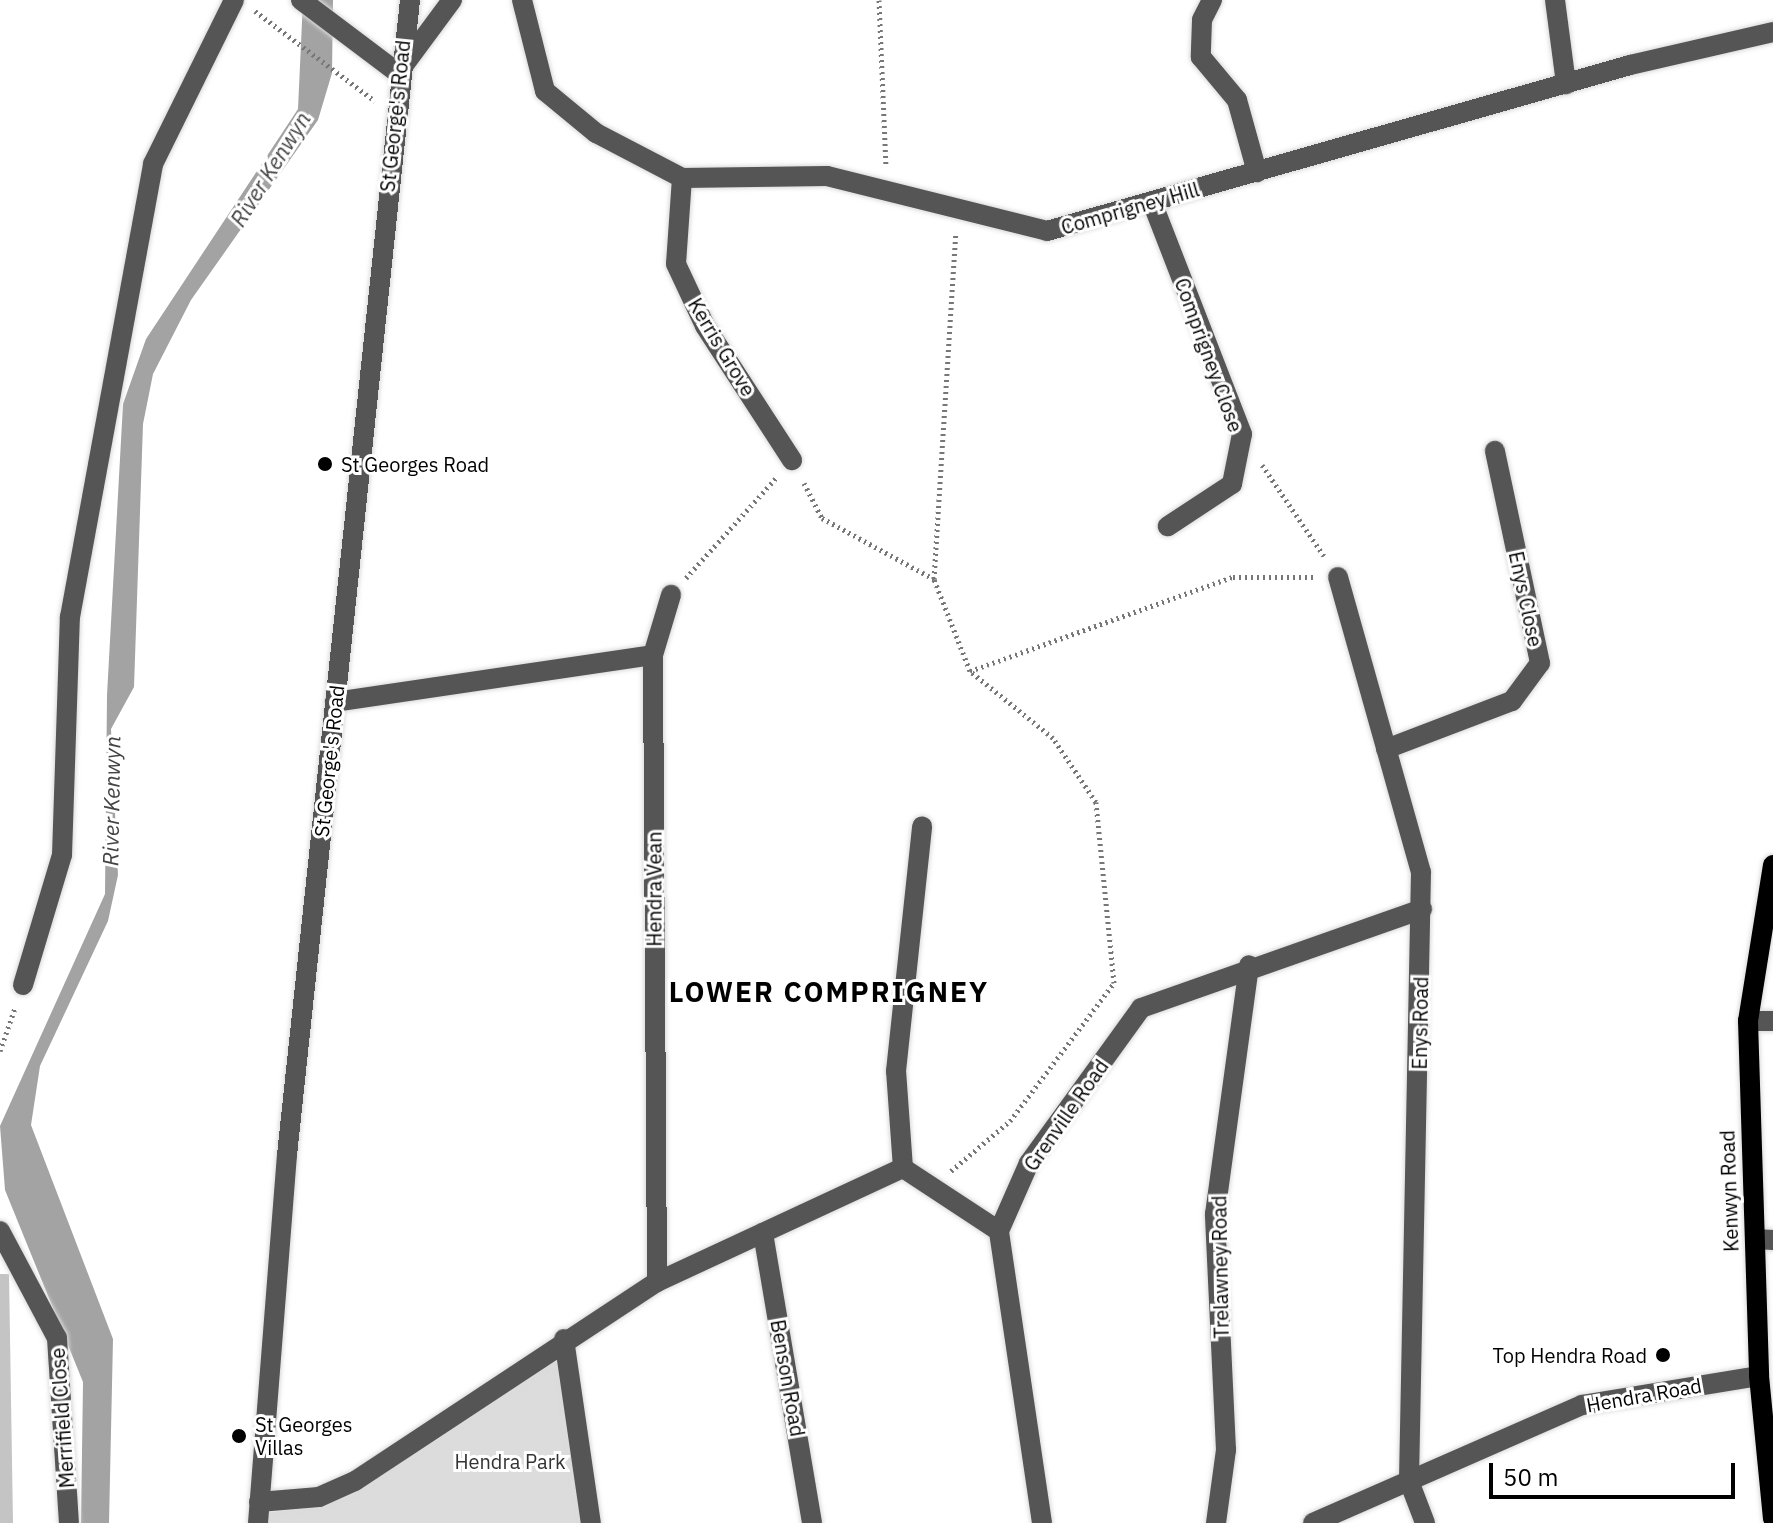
<!DOCTYPE html>
<style>
body{margin:0}
#map{position:relative;width:1773px;height:1523px;overflow:hidden;background:#fff;font-family:"IBM Plex Sans",sans-serif}
div>[style]{position:absolute}
.green>*{inset:0;background:#dcdcdc}
.water>*{inset:0;background:#a3a3a3}
.building>*{inset:0;background:#c4c4c4}
.path>*{height:5px;margin-top:-2.5px;transform-origin:0;background:repeating-linear-gradient(90deg,#777 0 2px,transparent 0 6px)}
.roads{filter:drop-shadow(0 0 2px #dbdbdb) drop-shadow(0 0 2px #dbdbdb)}
.minor>*{height:20px;margin:-10px;padding:0 10px;transform-origin:10px;border-radius:10px;background:#555}
.major>*{height:20px;margin:-10px;padding:0 10px;transform-origin:10px;border-radius:10px;background:#000}
.dots>*{width:22px;height:22px;translate:-50% -50%;box-sizing:border-box;border:4px solid #fff;border-radius:50%}
span{translate:-50% -50%;white-space:nowrap;text-align:center;line-height:1.15;-webkit-text-stroke:6px #fff;paint-order:stroke}
.street-label{font-size:20px;color:#000}
.poi-label{font-size:20px;color:#000}
.left{translate:0 -50%;text-align:left}
.right{translate:-100% -50%;text-align:right}
.park-label{font-size:20px;color:#333}
.water-label{font-size:22px;color:#444;font-style:italic}
.district-label{font-size:28px;color:#000;font-weight:700;letter-spacing:2px}
.scale{position:absolute;left:1489px;top:1463px;width:246px;height:36px;box-sizing:border-box;border:4px solid #000;border-top:0;padding-left:10px;font-size:24px;line-height:28px;white-space:nowrap;color:#000;-webkit-text-stroke:6px #fff;paint-order:stroke}
</style>
<div id="map">
<div class="green">
<div style="clip-path:polygon(557px 1353px,583px 1523px,263px 1523px,264px 1513px,322px 1506px)"></div>
</div>
<div class="water">
<div style="clip-path:polygon(303px 0,333px 0,332px 73px,318px 120px,191px 300px,153px 374px,143px 424px,134px 687px,111px 729px,118px 875px,108px 921px,40px 1066px,31px 1125px,113px 1339px,109px 1523px,81px 1523px,83px 1382px,5px 1190px,0 1126px,105px 894px,107px 695px,123px 404px,146px 339px,298px 109px)"></div>
</div>
<div class="building">
<div style="clip-path:polygon(0 1274px,9px 1274px,13px 1523px,0 1523px)"></div>
</div>
<div class="path">
<div style="left:879px;top:0;width:167px;rotate:87.6deg"></div>
<div style="left:255px;top:11px;width:150px;rotate:36.9deg"></div>
<div style="left:1262px;top:465px;width:110px;rotate:55.7deg"></div>
<div style="left:804px;top:483px;width:39px;rotate:63deg"></div>
<div style="left:822px;top:518px;width:128px;rotate:28.6deg"></div>
<div style="left:686px;top:578px;width:135px;rotate:-48deg"></div>
<div style="left:970px;top:671px;width:279px;rotate:-19.7deg"></div>
<div style="left:1233px;top:577px;width:80px"></div>
<div style="left:0;top:1051px;width:46px;rotate:-70.8deg"></div>
<div style="left:951px;top:1171px;width:77px;rotate:-40.3deg"></div>
<div style="left:1010px;top:1121px;width:173px;rotate:-53deg"></div>
<div style="left:1114px;top:983px;width:182px;rotate:-95.7deg"></div>
<div style="left:1096px;top:802px;width:77px;rotate:-123.9deg"></div>
<div style="left:1053px;top:738px;width:107px;rotate:-141.1deg"></div>
<div style="left:970px;top:671px;width:99px;rotate:-111.4deg"></div>
<div style="left:934px;top:579px;width:348px;rotate:-86.4deg"></div>
</div>
<div class="roads">
<div class="minor">
<div style="left:301px;top:0;width:121px;rotate:37deg"></div>
<div style="left:398px;top:73px;width:91px;rotate:-53.5deg"></div>
<div style="left:522px;top:0;width:94px;rotate:75.8deg"></div>
<div style="left:545px;top:91px;width:66px;rotate:39.5deg"></div>
<div style="left:596px;top:133px;width:97px;rotate:27.6deg"></div>
<div style="left:682px;top:178px;width:145px;rotate:-0.8deg"></div>
<div style="left:827px;top:176px;width:227px;rotate:14deg"></div>
<div style="left:1047px;top:231px;width:606px;rotate:-15.89deg"></div>
<div style="left:1630px;top:65px;width:147px;rotate:-13deg"></div>
<div style="left:1212px;top:0;width:22px;rotate:117deg"></div>
<div style="left:1202px;top:20px;width:37px;rotate:92deg"></div>
<div style="left:1201px;top:57px;width:56px;rotate:50.1deg"></div>
<div style="left:1237px;top:100px;width:75px;rotate:74.5deg"></div>
<div style="left:1555px;top:0;width:85px;rotate:82.5deg"></div>
<div style="left:682px;top:178px;width:86px;rotate:94deg"></div>
<div style="left:676px;top:264px;width:68px;rotate:64.9deg"></div>
<div style="left:705px;top:326px;width:160px;rotate:57deg"></div>
<div style="left:1152px;top:202px;width:249px;rotate:68.8deg"></div>
<div style="left:1242px;top:434px;width:51px;rotate:101.3deg"></div>
<div style="left:1232px;top:484px;width:77px;rotate:146.7deg"></div>
<div style="left:1338px;top:577px;width:306px;rotate:74.3deg"></div>
<div style="left:1421px;top:872px;width:609px;rotate:91.13deg"></div>
<div style="left:1409px;top:1481px;width:45px;rotate:69.1deg"></div>
<div style="left:335px;top:702px;width:321px;rotate:-8.4deg"></div>
<div style="left:1386px;top:749px;width:135px;rotate:-20.9deg"></div>
<div style="left:1512px;top:701px;width:47px;rotate:-53.6deg"></div>
<div style="left:1540px;top:663px;width:217px;rotate:-102deg"></div>
<div style="left:23px;top:985px;width:136px;rotate:-73.3deg"></div>
<div style="left:62px;top:855px;width:238px;rotate:-88.1deg"></div>
<div style="left:70px;top:617px;width:461px;rotate:-79.6deg"></div>
<div style="left:153px;top:164px;width:183px;rotate:-63.7deg"></div>
<div style="left:1748px;top:1021px;width:25px"></div>
<div style="left:903px;top:1168px;width:97px;rotate:-94.1deg"></div>
<div style="left:896px;top:1071px;width:246px;rotate:-83.9deg"></div>
<div style="left:0;top:1231px;width:121px;rotate:62deg"></div>
<div style="left:57px;top:1338px;width:185px;rotate:86.3deg"></div>
<div style="left:763px;top:1233px;width:294px;rotate:80.4deg"></div>
<div style="left:1755px;top:1239px;width:18px;rotate:3deg"></div>
<div style="left:657px;top:1282px;width:627px;rotate:-90.37deg"></div>
<div style="left:653px;top:655px;width:63px;rotate:-73.3deg"></div>
<div style="left:564px;top:1339px;width:186px;rotate:81.7deg"></div>
<div style="left:259px;top:1502px;width:60px;rotate:-4.8deg"></div>
<div style="left:319px;top:1497px;width:39px;rotate:-24deg"></div>
<div style="left:355px;top:1481px;width:362px;rotate:-33.4deg"></div>
<div style="left:657px;top:1282px;width:271px;rotate:-24.9deg"></div>
<div style="left:903px;top:1168px;width:115px;rotate:33.3deg"></div>
<div style="left:258px;top:1523px;width:369px;rotate:-85.5deg"></div>
<div style="left:287px;top:1155px;width:1162px;rotate:-83.92deg"></div>
<div style="left:1042px;top:1523px;width:295px;rotate:-98.4deg"></div>
<div style="left:999px;top:1231px;width:74px;rotate:-66.2deg"></div>
<div style="left:1029px;top:1163px;width:191px;rotate:-54.1deg"></div>
<div style="left:1141px;top:1008px;width:298px;rotate:-19.4deg"></div>
<div style="left:1216px;top:1523px;width:74px;rotate:-82.2deg"></div>
<div style="left:1226px;top:1450px;width:236px;rotate:-92.7deg"></div>
<div style="left:1215px;top:1214px;width:251px;rotate:-82.2deg"></div>
<div style="left:1313px;top:1523px;width:294px;rotate:-23.7deg"></div>
<div style="left:1582px;top:1405px;width:179px;rotate:-9.3deg"></div>
</div>
<div class="major">
<div style="left:1773px;top:865px;width:158px;rotate:99.1deg"></div>
<div style="left:1748px;top:1021px;width:355px;rotate:88.2deg"></div>
<div style="left:1759px;top:1376px;width:143px;rotate:84.4deg"></div>
</div>
</div>
<div class="dots">
<div style="left:325px;top:464px;background:#000"></div>
<div style="left:1663px;top:1355px;background:#000"></div>
<div style="left:239px;top:1436px;background:#000"></div>
</div>
<div class="street-label">
<span style="left:395px;top:116px;rotate:-84deg">St George's Road</span>
<span style="left:1130px;top:208px;rotate:-16deg">Comprigney Hill</span>
<span style="left:722px;top:347px;rotate:59deg">Kerris Grove</span>
<span style="left:1209px;top:355px;rotate:70deg">Comprigney Close</span>
<span style="left:1526px;top:599px;rotate:78deg">Enys Close</span>
<span style="left:329px;top:761px;rotate:-84deg">St George's Road</span>
<span style="left:654px;top:889px;rotate:-90deg">Hendra Vean</span>
<span style="left:1420px;top:1023px;rotate:-89deg">Enys Road</span>
<span style="left:1066px;top:1115px;rotate:-55deg">Grenville Road</span>
<span style="left:1729px;top:1191px;rotate:-92deg">Kenwyn Road</span>
<span style="left:1220px;top:1267px;rotate:-91deg">Trelawney Road</span>
<span style="left:788px;top:1378px;rotate:80deg">Benson Road</span>
<span style="left:1644px;top:1395px;rotate:-10deg">Hendra Road</span>
<span style="left:62px;top:1418px;rotate:-94deg">Merrifield Close</span>
</div>
<div class="poi-label">
<span class="left" style="left:341px;top:464px">St Georges Road</span>
<span class="right" style="left:1647px;top:1355px">Top Hendra Road</span>
<span class="left" style="left:255px;top:1436px">St Georges<br>Villas</span>
</div>
<div class="park-label">
<span style="left:510px;top:1461px">Hendra Park</span>
</div>
<div class="water-label">
<span style="left:270px;top:169px;rotate:-58deg">River Kenwyn</span>
<span style="left:111px;top:801px;rotate:-89deg">River Kenwyn</span>
</div>
<div class="district-label">
<span style="left:829px;top:992px">LOWER COMPRIGNEY</span>
</div>
<div class="scale">50 m</div>
</div>
